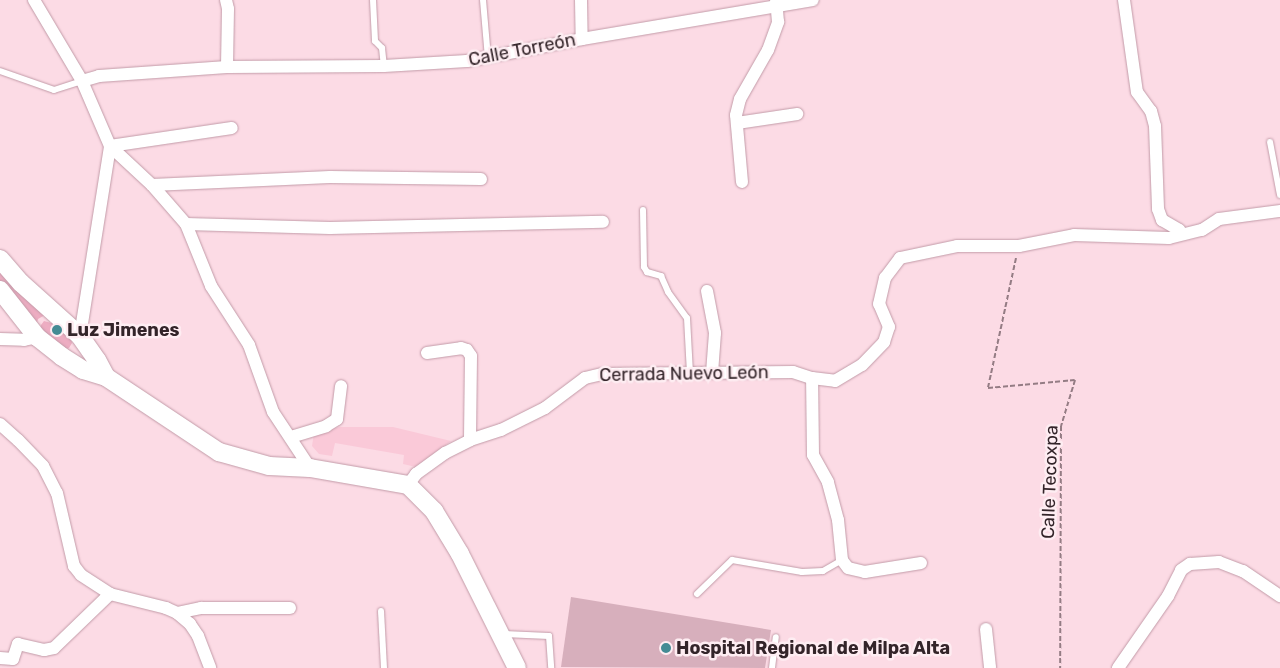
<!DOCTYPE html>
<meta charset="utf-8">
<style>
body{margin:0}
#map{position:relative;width:1280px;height:668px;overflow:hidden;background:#fcdbe5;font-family:Rubik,sans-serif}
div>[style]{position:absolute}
.built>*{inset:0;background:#fac9d8}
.green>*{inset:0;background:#edadc2}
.building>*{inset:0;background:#d7afbc}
.path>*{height:2px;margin-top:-1px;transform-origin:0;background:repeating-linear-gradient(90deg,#947c84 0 5px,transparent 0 7.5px)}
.roads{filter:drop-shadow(0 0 1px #c29ba8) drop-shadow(0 0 1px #c29ba8)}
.service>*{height:6px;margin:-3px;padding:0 3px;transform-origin:3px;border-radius:3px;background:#fff}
.minor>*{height:12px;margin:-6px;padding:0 6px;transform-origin:6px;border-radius:6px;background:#fff}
.secondary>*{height:18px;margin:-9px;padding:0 9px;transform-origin:9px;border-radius:9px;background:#fff}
.dots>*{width:14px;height:14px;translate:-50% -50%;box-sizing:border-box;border:2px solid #feedf2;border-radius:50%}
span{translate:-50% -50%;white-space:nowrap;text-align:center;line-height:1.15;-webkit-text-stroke:5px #feedf2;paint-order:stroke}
.street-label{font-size:18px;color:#332429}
.poi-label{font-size:18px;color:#332429;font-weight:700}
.left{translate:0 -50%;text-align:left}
</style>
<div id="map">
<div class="built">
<div style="clip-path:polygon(340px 427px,393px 427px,451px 441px,416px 467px,403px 464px,404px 455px,335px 443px,332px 456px,319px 454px,312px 446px,314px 433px)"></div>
</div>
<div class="green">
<div style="clip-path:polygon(0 260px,45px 315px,38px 319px,36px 326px,0 288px)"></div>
<div style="clip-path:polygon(44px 321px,59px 325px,71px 339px,72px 343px,69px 348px,61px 351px,39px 334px,41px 325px)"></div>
</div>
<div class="building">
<div style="clip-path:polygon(571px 597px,771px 630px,765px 668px,561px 667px)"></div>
</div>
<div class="path">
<div style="left:1016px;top:258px;width:133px;rotate:102.2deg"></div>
<div style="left:988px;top:388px;width:87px;rotate:-5.3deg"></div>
<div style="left:1075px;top:380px;width:48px;rotate:106.9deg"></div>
<div style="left:1061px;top:426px;width:242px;rotate:90.2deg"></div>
</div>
<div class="roads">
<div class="service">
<div style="left:373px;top:0;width:41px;rotate:87.2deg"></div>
<div style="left:375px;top:41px;width:10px;rotate:45deg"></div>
<div style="left:382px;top:48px;width:18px;rotate:84deg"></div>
<div style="left:483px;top:0;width:58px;rotate:85.1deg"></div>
<div style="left:0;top:71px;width:57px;rotate:19.4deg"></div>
<div style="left:54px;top:90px;width:29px;rotate:-18deg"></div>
<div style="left:1270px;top:142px;width:54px;rotate:79.3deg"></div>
<div style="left:643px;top:210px;width:57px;rotate:89deg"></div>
<div style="left:644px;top:267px;width:6px;rotate:59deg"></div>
<div style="left:647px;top:272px;width:15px;rotate:16deg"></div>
<div style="left:661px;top:276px;width:17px;rotate:66deg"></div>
<div style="left:668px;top:292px;width:32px;rotate:54deg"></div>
<div style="left:687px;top:318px;width:55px;rotate:86.9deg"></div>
<div style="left:697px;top:594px;width:49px;rotate:-44.2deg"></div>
<div style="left:732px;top:560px;width:71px;rotate:9.7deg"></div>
<div style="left:802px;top:572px;width:21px;rotate:-3deg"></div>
<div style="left:823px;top:571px;width:22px;rotate:-30deg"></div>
<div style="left:381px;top:611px;width:57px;rotate:87deg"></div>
<div style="left:504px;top:634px;width:45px;rotate:2.5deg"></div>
<div style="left:549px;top:636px;width:32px;rotate:86deg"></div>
<div style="left:772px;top:668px;width:31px;rotate:-83deg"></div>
</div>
<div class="minor">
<div style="left:34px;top:0;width:94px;rotate:59.3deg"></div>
<div style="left:82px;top:81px;width:71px;rotate:66.7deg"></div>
<div style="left:110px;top:146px;width:57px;rotate:42.9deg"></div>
<div style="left:152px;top:185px;width:52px;rotate:48.9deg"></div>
<div style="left:186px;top:224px;width:67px;rotate:68deg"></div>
<div style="left:211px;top:286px;width:70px;rotate:57.2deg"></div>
<div style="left:249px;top:345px;width:71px;rotate:70.3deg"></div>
<div style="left:273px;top:412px;width:67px;rotate:56.5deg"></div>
<div style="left:226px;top:0;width:9px;rotate:77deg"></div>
<div style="left:228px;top:9px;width:58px;rotate:91deg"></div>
<div style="left:581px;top:0;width:39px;rotate:89deg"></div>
<div style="left:1124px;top:0;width:93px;rotate:82deg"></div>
<div style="left:1137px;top:92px;width:24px;rotate:54deg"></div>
<div style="left:1151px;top:111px;width:16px;rotate:75deg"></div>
<div style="left:1155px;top:126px;width:83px;rotate:87.9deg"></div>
<div style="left:1158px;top:209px;width:12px;rotate:70deg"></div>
<div style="left:1162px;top:220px;width:20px;rotate:30deg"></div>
<div style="left:1179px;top:230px;width:5px;rotate:53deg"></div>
<div style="left:82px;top:81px;width:18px;rotate:-16deg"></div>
<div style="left:99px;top:76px;width:128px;rotate:-4deg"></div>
<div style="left:227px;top:67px;width:157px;rotate:-0.4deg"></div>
<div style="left:384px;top:66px;width:83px;rotate:-3.4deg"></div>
<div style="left:467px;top:61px;width:117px;rotate:-10.8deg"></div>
<div style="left:582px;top:39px;width:234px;rotate:-9.6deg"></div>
<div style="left:737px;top:123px;width:61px;rotate:-8.5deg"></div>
<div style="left:742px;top:182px;width:67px;rotate:-95.1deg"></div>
<div style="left:736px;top:115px;width:16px;rotate:-76deg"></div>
<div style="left:740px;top:99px;width:56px;rotate:-60.3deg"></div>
<div style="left:768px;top:50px;width:30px;rotate:-70deg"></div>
<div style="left:778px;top:22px;width:22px;rotate:-95deg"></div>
<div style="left:152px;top:185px;width:178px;rotate:-2.6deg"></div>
<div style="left:330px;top:177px;width:151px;rotate:0.8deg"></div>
<div style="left:186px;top:224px;width:144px;rotate:1.6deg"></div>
<div style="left:330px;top:228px;width:273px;rotate:-1.3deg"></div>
<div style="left:707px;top:291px;width:43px;rotate:79.2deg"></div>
<div style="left:715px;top:333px;width:40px;rotate:94.3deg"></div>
<div style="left:80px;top:336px;width:192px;rotate:-81deg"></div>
<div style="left:110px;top:146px;width:123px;rotate:-8.4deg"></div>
<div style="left:0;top:339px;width:24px;rotate:2deg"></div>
<div style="left:24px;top:340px;width:13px;rotate:-13deg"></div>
<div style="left:427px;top:353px;width:34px;rotate:-8deg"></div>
<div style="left:461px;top:348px;width:6px;rotate:18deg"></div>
<div style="left:467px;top:350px;width:7px;rotate:56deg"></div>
<div style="left:471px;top:356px;width:84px;rotate:90.7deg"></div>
<div style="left:0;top:424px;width:24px;rotate:42deg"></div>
<div style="left:18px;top:440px;width:36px;rotate:46deg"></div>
<div style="left:43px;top:466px;width:30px;rotate:63deg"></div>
<div style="left:57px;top:493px;width:75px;rotate:76.9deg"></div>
<div style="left:74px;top:566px;width:11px;rotate:52deg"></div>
<div style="left:81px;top:575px;width:35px;rotate:33deg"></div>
<div style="left:110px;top:594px;width:58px;rotate:14deg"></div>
<div style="left:166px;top:608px;width:12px;rotate:24deg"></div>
<div style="left:177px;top:613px;width:17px;rotate:40deg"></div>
<div style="left:190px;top:624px;width:14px;rotate:56deg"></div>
<div style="left:198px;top:636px;width:34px;rotate:69deg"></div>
<div style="left:291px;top:437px;width:37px;rotate:-17deg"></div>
<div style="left:326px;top:426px;width:13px;rotate:-32deg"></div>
<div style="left:337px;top:419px;width:33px;rotate:-83deg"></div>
<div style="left:408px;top:485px;width:14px;rotate:-54deg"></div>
<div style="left:416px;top:474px;width:36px;rotate:-36deg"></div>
<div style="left:445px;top:453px;width:28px;rotate:-27deg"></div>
<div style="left:470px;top:440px;width:33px;rotate:-18deg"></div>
<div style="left:501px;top:430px;width:49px;rotate:-26.6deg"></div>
<div style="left:545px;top:408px;width:50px;rotate:-36.9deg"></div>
<div style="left:585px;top:378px;width:18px;rotate:-13deg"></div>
<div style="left:603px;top:374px;width:190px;rotate:-0.6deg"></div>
<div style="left:793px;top:372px;width:20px;rotate:18deg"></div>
<div style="left:921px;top:563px;width:57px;rotate:170.9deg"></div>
<div style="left:865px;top:572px;width:17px;rotate:-167deg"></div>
<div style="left:848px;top:568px;width:10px;rotate:-127deg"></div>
<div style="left:842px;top:560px;width:40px;rotate:-95.7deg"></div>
<div style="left:838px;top:520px;width:39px;rotate:-105deg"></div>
<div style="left:828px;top:482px;width:31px;rotate:-119deg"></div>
<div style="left:813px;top:455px;width:77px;rotate:-90.7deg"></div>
<div style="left:812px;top:378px;width:23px;rotate:7deg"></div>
<div style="left:835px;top:381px;width:31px;rotate:-31deg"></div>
<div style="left:862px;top:365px;width:32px;rotate:-46deg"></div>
<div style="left:884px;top:342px;width:16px;rotate:-72deg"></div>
<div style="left:889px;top:327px;width:25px;rotate:-113deg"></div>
<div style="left:879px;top:304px;width:27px;rotate:-77deg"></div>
<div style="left:885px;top:278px;width:25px;rotate:-53deg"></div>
<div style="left:900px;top:258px;width:58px;rotate:-11.9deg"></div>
<div style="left:957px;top:246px;width:62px"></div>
<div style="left:1019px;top:246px;width:56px;rotate:-11.3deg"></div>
<div style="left:1074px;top:235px;width:95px;rotate:1.8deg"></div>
<div style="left:1169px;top:238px;width:34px;rotate:-14deg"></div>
<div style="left:1202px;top:230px;width:20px;rotate:-33deg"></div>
<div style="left:1219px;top:219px;width:62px;rotate:-7.5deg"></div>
<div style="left:177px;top:613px;width:25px;rotate:-12deg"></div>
<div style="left:201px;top:608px;width:89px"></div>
<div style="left:986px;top:629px;width:39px;rotate:84deg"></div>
<div style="left:0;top:658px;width:13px;rotate:4deg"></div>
<div style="left:13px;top:659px;width:16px;rotate:-72deg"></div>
<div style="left:18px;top:644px;width:27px;rotate:13deg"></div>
<div style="left:44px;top:650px;width:10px;rotate:-11deg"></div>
<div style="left:54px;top:648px;width:78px;rotate:-44deg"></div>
<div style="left:1118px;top:668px;width:88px;rotate:-55.2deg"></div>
<div style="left:1168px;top:596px;width:29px;rotate:-63deg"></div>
<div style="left:1181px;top:570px;width:11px;rotate:-34deg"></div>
<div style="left:1190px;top:564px;width:29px;rotate:-4deg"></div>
<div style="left:1219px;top:562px;width:26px;rotate:21deg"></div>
<div style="left:1243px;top:571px;width:45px;rotate:34deg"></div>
</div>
<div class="secondary">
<div style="left:0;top:259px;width:32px;rotate:49deg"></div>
<div style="left:21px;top:283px;width:79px;rotate:41.9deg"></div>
<div style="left:80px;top:336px;width:29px;rotate:55deg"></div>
<div style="left:97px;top:360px;width:19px;rotate:62deg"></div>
<div style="left:0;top:290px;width:60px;rotate:51.8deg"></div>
<div style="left:37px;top:337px;width:31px;rotate:38deg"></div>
<div style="left:61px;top:356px;width:26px;rotate:32deg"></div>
<div style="left:83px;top:370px;width:24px;rotate:17deg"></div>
<div style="left:106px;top:377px;width:136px;rotate:33.6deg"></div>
<div style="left:219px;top:452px;width:52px;rotate:15.6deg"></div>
<div style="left:269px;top:466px;width:41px;rotate:2.8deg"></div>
<div style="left:310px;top:468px;width:99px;rotate:9.8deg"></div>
<div style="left:408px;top:485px;width:37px;rotate:45deg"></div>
<div style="left:434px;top:511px;width:50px;rotate:58.8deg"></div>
<div style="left:460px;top:554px;width:127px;rotate:63.4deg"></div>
</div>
</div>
<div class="dots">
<div style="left:57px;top:330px;background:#448b94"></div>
<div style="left:666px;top:648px;background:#448b94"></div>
</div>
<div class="street-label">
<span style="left:522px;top:50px;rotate:-11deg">Calle Torreón</span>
<span style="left:684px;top:374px;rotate:-1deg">Cerrada Nuevo León</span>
<span style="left:1050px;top:482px;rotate:-88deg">Calle Tecoxpa</span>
</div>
<div class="poi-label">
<span class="left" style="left:67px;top:330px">Luz Jimenes</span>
<span class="left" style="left:676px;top:648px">Hospital Regional de Milpa Alta</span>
</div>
</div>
